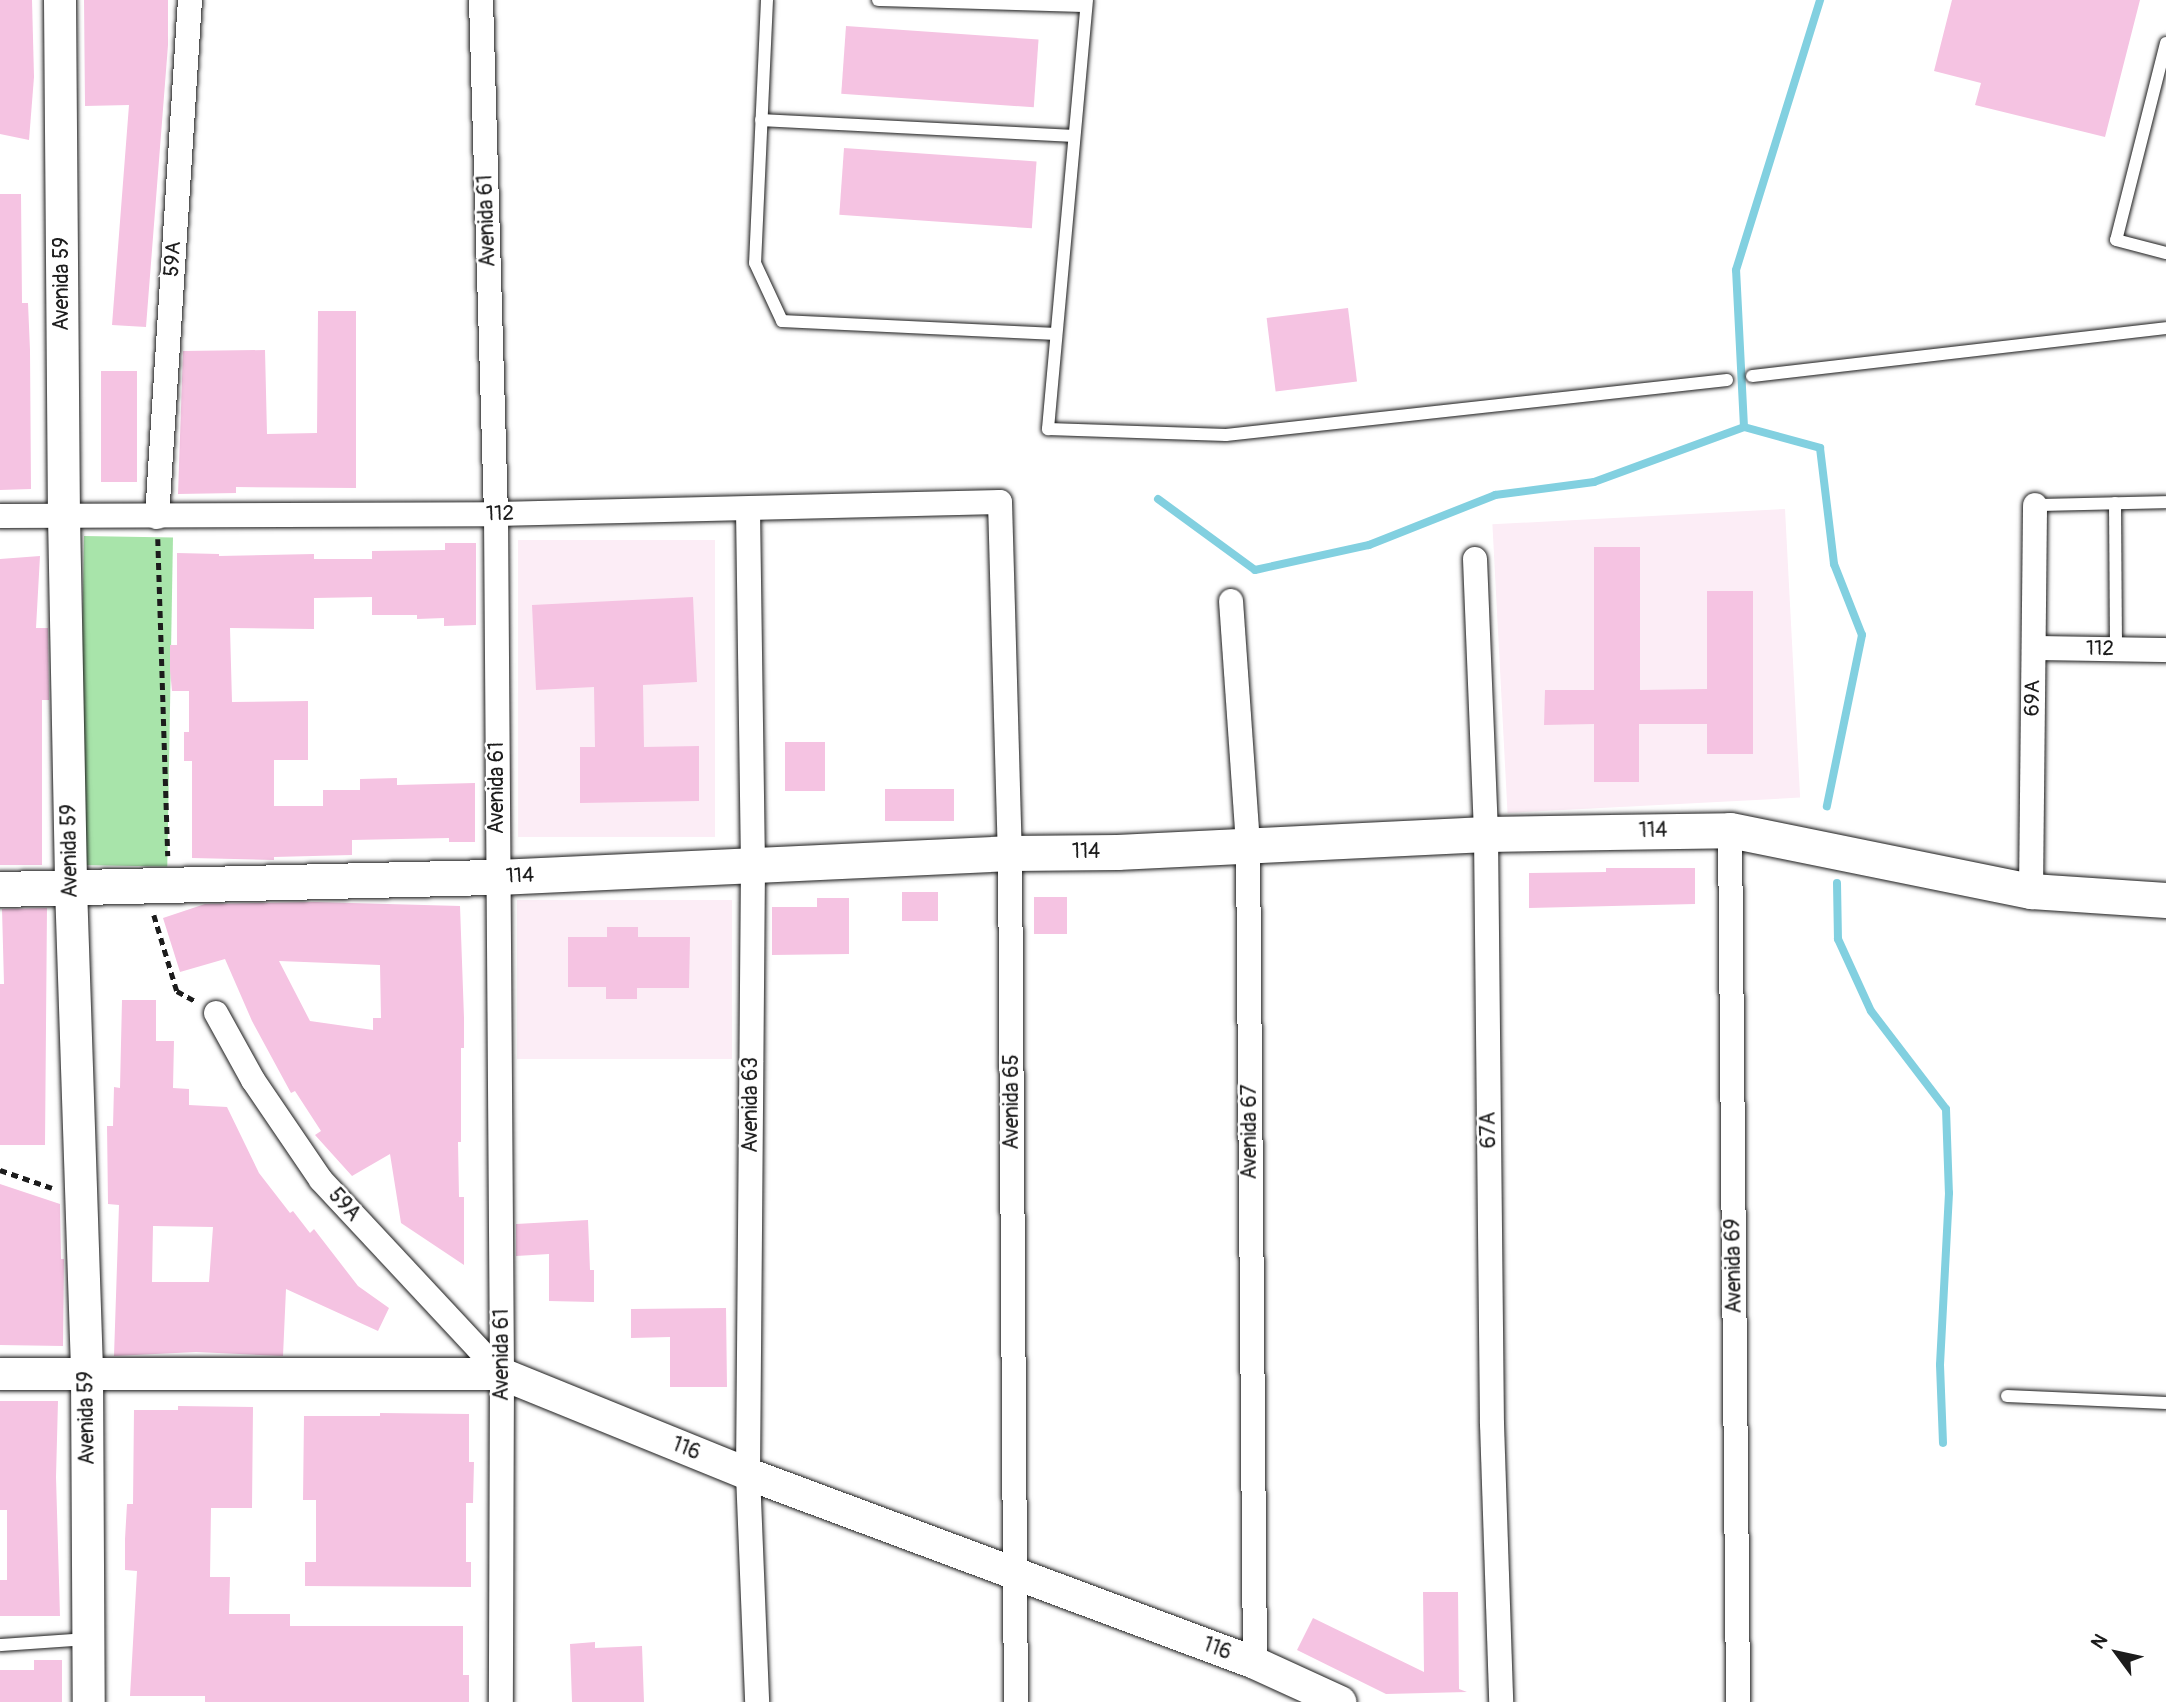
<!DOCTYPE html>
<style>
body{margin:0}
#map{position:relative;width:2166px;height:1702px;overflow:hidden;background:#fff;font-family:Pangolin,sans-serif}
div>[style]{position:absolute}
.built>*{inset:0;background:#fcedf6;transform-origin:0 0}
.green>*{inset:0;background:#a8e4aa;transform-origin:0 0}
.stream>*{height:8px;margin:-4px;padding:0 4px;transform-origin:4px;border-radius:4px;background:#82d0e0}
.building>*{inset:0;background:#f5c3e2;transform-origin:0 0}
.path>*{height:4.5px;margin-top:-2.25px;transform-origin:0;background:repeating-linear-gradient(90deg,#1c1c1c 0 7px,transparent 0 12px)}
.roads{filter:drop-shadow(0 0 2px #1c1c1c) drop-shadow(0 0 2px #1c1c1c)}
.service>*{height:12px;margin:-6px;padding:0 6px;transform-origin:6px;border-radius:6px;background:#fff}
.minor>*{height:24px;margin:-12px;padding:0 12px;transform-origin:12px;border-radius:12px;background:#fff}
.tertiary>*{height:32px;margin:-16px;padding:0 16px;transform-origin:16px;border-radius:16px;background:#fff}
.secondary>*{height:35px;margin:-17.5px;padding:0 17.5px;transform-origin:17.5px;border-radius:17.5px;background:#fff}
span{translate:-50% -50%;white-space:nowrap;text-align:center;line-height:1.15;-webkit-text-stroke:5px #fff;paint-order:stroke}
.street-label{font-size:21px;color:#1c1c1c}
.north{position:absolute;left:2082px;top:1618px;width:70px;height:70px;-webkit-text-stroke:5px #fff;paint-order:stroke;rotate:303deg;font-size:19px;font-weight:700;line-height:28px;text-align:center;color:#1c1c1c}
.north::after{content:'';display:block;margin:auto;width:24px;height:32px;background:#1c1c1c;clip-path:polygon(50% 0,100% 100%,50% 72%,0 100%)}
</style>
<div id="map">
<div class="built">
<div style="left:1785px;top:509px;width:289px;height:293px;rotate:87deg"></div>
<div style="left:518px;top:540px;width:197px;height:297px"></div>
<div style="left:732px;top:900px;width:159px;height:215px;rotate:90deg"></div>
</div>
<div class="green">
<div style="left:84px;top:536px;width:89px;height:329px;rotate:1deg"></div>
</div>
<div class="stream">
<div style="left:1744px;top:427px;width:157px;rotate:-92.9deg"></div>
<div style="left:1736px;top:270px;width:283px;rotate:-72.7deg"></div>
<div style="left:1158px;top:499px;width:120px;rotate:36.2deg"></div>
<div style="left:1255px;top:570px;width:117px;rotate:-12.4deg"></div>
<div style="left:1369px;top:545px;width:136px;rotate:-21.6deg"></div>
<div style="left:1495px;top:495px;width:100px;rotate:-7.5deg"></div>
<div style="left:1594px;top:482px;width:160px;rotate:-20.1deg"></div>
<div style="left:1744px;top:427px;width:79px;rotate:15.4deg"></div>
<div style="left:1820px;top:448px;width:117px;rotate:83.1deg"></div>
<div style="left:1834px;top:564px;width:76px;rotate:68.5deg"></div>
<div style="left:1862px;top:635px;width:175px;rotate:101.6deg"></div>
<div style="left:1837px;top:883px;width:56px;rotate:89deg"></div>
<div style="left:1838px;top:939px;width:79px;rotate:65.4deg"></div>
<div style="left:1871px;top:1011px;width:123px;rotate:52.6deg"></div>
<div style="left:1946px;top:1109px;width:84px;rotate:88deg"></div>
<div style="left:1949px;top:1193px;width:172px;rotate:93deg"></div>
<div style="left:1940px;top:1365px;width:78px;rotate:87.8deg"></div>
</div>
<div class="building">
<div style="clip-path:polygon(0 0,32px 0,34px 77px,29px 140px,0 134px)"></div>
<div style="clip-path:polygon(84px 0,168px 0,168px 45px,146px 327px,112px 325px,129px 105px,85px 106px)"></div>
<div style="clip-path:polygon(1952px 0,2140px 0,2105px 137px,1975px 105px,1981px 83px,1934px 71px)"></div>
<div style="left:846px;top:26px;width:193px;height:68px;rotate:4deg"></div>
<div style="left:844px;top:148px;width:193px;height:67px;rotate:4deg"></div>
<div style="clip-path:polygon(0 194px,21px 194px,22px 303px,28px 303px,30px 350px,31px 489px,0 490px)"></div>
<div style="left:1348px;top:308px;width:74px;height:82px;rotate:83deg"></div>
<div style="clip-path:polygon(318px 311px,356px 311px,356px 488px,236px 487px,236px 493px,178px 494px,183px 351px,265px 350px,267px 434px,317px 433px)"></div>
<div style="left:101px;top:371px;width:36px;height:111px"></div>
<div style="clip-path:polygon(445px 543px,476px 543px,476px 625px,444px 626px,444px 618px,417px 619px,417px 615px,372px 615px,372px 597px,314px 598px,314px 629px,230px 628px,232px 702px,308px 701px,308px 760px,274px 760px,274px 806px,323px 806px,323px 790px,360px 790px,360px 779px,397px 778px,397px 785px,475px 783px,475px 842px,449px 842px,449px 838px,352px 840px,352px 855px,274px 857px,274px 860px,192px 858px,192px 761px,184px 761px,184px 732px,189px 732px,189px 691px,172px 691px,170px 670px,170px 645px,177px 645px,177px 553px,219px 554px,219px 556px,314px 554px,314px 559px,372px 559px,372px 551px,445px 550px)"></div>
<div style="clip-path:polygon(1594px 547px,1640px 547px,1640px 690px,1707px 689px,1707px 591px,1753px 591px,1753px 754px,1707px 754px,1707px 724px,1639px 724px,1639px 782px,1594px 782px,1594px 724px,1544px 725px,1545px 690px,1594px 690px)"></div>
<div style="clip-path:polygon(40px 556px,36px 628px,48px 628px,49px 700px,42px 700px,42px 865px,0 865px,0 559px)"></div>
<div style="clip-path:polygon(693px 597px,697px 682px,643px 685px,644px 747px,699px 746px,699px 801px,580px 803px,580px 747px,595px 747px,594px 687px,536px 690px,532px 605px)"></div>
<div style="left:785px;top:742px;width:40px;height:49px"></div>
<div style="left:885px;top:789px;width:69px;height:32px"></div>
<div style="clip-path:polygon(1606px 868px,1695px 868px,1695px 904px,1529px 908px,1529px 873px,1606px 872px)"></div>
<div style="left:902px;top:892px;width:36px;height:29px"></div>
<div style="left:1067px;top:897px;width:37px;height:33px;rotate:90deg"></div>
<div style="clip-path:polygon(817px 898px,849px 898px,849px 954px,772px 955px,772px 907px,817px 907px)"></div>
<div style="clip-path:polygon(evenodd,315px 902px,460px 906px,464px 1018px,464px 1048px,461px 1048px,461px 1142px,458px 1142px,459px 1197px,464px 1197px,464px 1265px,401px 1223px,390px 1154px,352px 1176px,315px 1135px,321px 1131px,295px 1091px,291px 1093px,252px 1021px,225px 959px,180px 972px,163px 918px,205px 904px,315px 902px,279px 961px,380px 965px,381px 1018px,373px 1018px,373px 1030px,310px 1021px,279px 961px)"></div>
<div style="clip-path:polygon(47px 908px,45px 1145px,0 1145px,0 984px,4px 984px,2px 909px)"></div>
<div style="clip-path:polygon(607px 927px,638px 927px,638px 937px,690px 937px,689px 988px,637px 988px,637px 999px,606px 999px,606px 987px,568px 987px,568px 937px,607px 937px)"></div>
<div style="clip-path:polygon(evenodd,122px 1000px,156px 1000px,156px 1041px,174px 1041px,173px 1088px,189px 1089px,189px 1105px,227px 1107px,259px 1173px,290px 1213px,293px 1211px,310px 1233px,314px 1229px,358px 1286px,389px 1308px,378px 1331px,286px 1289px,283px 1356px,196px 1352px,114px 1356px,119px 1205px,108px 1204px,107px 1126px,113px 1126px,114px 1087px,120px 1088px,122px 1000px,153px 1226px,213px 1227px,209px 1282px,152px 1282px,153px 1226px)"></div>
<div style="clip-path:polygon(0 1184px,60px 1204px,61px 1259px,64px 1259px,63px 1346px,0 1345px)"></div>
<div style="clip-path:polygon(588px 1220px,590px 1270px,594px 1270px,594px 1302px,549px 1301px,549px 1254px,516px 1256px,516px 1224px)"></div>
<div style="clip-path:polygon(726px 1308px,727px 1387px,670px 1387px,670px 1337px,631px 1338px,631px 1309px)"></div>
<div style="clip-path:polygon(0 1401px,58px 1401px,56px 1477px,60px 1616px,0 1616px,0 1580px,7px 1580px,7px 1510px,0 1510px)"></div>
<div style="clip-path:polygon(178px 1406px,253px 1407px,252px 1508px,211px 1508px,210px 1577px,230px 1577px,229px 1614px,290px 1614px,290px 1626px,463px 1626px,463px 1675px,469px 1675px,469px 1702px,205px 1702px,205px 1696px,130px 1696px,137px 1571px,125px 1570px,125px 1539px,127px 1504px,133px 1504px,134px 1410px,178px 1410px)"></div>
<div style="clip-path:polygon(380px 1413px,469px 1414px,469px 1462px,474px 1462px,473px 1503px,466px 1503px,466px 1562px,471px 1562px,471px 1587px,305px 1586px,305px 1562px,316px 1562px,316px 1500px,303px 1500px,304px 1416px,380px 1416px)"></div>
<div style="clip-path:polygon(1423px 1592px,1458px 1592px,1459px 1689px,1467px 1692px,1386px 1694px,1297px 1650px,1313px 1618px,1424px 1672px)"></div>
<div style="clip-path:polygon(595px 1642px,595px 1648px,642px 1646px,644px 1702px,572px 1702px,570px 1644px)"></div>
<div style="clip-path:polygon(34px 1660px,62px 1660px,62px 1702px,0 1702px,0 1670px,34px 1670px)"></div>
</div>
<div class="path">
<div style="left:158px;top:539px;width:317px;rotate:88.2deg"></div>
<div style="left:154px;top:915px;width:79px;rotate:73.2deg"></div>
<div style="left:177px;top:991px;width:21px;rotate:29deg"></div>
<div style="left:0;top:1170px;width:55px;rotate:19.1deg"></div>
</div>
<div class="roads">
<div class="service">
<div style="left:767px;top:0;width:263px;rotate:92.6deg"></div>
<div style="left:755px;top:263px;width:64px;rotate:65deg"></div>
<div style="left:782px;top:321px;width:274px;rotate:2.7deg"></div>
<div style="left:878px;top:0;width:208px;rotate:1.7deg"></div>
<div style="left:1087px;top:0;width:431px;rotate:95.2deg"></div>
<div style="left:1048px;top:429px;width:178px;rotate:1.9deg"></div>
<div style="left:1226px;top:435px;width:504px;rotate:-6.26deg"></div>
<div style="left:2166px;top:43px;width:203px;rotate:104.2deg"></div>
<div style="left:2116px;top:240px;width:52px;rotate:14.6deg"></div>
<div style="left:761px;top:120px;width:313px;rotate:2.9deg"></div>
<div style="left:1752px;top:376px;width:417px;rotate:-6.6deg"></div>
<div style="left:2115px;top:503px;width:146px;rotate:89.6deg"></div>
<div style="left:2035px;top:505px;width:131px;rotate:-1.3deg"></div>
<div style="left:2007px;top:1396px;width:159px;rotate:2.5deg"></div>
<div style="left:0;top:1645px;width:89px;rotate:-3.9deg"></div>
</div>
<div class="minor">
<div style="left:481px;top:0;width:514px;rotate:88.33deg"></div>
<div style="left:496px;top:514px;width:860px;rotate:89.6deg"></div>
<div style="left:502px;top:1374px;width:328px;rotate:90.2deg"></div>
<div style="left:748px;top:509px;width:356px;rotate:89.2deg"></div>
<div style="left:753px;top:865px;width:609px;rotate:90.47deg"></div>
<div style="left:748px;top:1474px;width:228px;rotate:87.7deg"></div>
<div style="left:0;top:516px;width:496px;rotate:-0.2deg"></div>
<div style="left:496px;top:514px;width:504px;rotate:-1.36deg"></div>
<div style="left:1000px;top:502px;width:351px;rotate:88.4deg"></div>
<div style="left:1010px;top:853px;width:849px;rotate:89.6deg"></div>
<div style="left:157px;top:517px;width:518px;rotate:-86.35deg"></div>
<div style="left:1475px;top:559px;width:275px;rotate:87.7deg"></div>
<div style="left:1486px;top:834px;width:590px;rotate:89.42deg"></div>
<div style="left:1492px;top:1424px;width:278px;rotate:88.1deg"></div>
<div style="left:1231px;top:601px;width:247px;rotate:86deg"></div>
<div style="left:1248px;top:847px;width:816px;rotate:89.51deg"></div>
<div style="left:2034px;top:648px;width:132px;rotate:0.9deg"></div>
<div style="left:1730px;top:830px;width:872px;rotate:89.47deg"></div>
<div style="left:2031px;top:891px;width:386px;rotate:-89.4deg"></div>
<div style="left:216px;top:1013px;width:77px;rotate:61.1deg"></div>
<div style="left:253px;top:1080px;width:121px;rotate:55.8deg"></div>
<div style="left:321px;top:1180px;width:265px;rotate:47deg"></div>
</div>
<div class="tertiary">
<div style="left:60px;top:0;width:516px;rotate:89.56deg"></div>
<div style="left:64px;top:516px;width:371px;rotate:88.9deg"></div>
<div style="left:71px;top:887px;width:486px;rotate:88.1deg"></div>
<div style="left:87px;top:1373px;width:329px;rotate:89.7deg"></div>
<div style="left:0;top:1374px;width:502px"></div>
<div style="left:502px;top:1374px;width:266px;rotate:22.1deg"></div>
<div style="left:748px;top:1474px;width:541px;rotate:20.44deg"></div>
<div style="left:1255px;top:1663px;width:94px;rotate:24.6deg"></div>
</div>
<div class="secondary">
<div style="left:0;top:889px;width:498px;rotate:-1.4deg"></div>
<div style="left:498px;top:877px;width:513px;rotate:-2.68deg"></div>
<div style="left:1010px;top:853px;width:107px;rotate:-0.5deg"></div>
<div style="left:1117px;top:852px;width:369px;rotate:-2.8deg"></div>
<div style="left:1486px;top:834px;width:244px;rotate:-0.9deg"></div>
<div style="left:1730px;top:830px;width:307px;rotate:11.5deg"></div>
<div style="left:2031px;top:891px;width:135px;rotate:3.8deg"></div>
</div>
</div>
<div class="street-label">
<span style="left:487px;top:221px;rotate:-92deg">Avenida 61</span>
<span style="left:173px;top:259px;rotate:-86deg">59A</span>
<span style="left:62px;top:284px;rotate:-90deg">Avenida 59</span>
<span style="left:500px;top:514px;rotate:-1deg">112</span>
<span style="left:2100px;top:649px;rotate:1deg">112</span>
<span style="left:2033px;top:698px;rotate:-89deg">69A</span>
<span style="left:497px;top:788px;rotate:-90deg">Avenida 61</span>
<span style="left:1653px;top:831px;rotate:-1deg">114</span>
<span style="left:70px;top:851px;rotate:-91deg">Avenida 59</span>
<span style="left:1086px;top:852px">114</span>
<span style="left:520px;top:876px;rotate:-2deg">114</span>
<span style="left:1012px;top:1102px;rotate:-90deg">Avenida 65</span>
<span style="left:751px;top:1105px;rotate:-90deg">Avenida 63</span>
<span style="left:1489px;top:1130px;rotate:-91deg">67A</span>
<span style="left:1250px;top:1132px;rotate:-90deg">Avenida 67</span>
<span style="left:344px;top:1205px;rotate:48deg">59A</span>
<span style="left:1734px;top:1266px;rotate:-91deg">Avenida 69</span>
<span style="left:502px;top:1355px;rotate:-90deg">Avenida 61</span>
<span style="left:87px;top:1418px;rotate:-91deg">Avenida 59</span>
<span style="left:686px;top:1449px;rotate:22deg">116</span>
<span style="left:1217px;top:1649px;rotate:21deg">116</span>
</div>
<div class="north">N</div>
</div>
